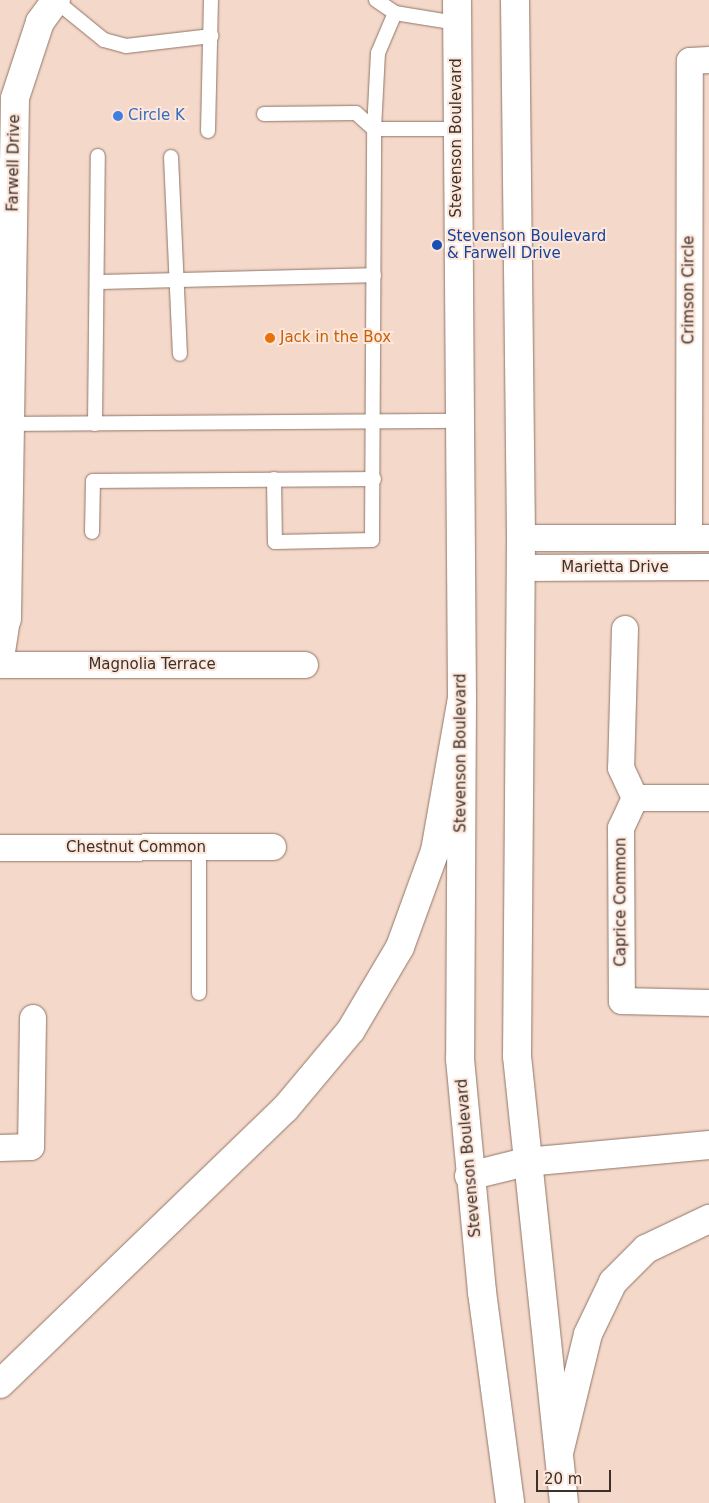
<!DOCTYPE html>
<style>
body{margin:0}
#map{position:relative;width:709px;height:1503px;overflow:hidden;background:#f4d8c9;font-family:"DejaVu Sans",sans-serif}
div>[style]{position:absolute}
.roads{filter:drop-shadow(0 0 1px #8f7668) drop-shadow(0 0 1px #8f7668)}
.service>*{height:14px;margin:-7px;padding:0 7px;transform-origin:7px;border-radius:7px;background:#fff}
.minor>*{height:26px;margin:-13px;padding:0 13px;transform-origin:13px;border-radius:13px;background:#fff}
.tertiary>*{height:28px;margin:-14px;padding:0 14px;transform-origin:14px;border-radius:14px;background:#fff}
.primary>*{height:28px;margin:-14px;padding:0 14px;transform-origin:14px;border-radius:14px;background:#fff}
.motorway>*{height:28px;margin:-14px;padding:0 14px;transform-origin:14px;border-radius:14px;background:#fff}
.dots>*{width:14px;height:14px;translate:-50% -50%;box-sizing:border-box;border:2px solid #fde6da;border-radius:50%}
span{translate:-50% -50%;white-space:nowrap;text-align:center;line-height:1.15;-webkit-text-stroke:4px #fde6da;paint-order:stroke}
.shop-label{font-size:15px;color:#366cbe}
.left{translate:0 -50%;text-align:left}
.street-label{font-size:15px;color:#3b302a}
.transit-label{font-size:15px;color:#164399}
.food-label{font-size:15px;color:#c56008}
.scale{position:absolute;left:536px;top:1470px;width:75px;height:22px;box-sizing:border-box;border:2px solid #3b302a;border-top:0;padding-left:6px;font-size:15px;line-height:18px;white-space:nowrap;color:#3b302a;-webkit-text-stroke:4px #fde6da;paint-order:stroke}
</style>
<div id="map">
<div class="roads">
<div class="service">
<div style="left:376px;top:0;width:23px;rotate:34deg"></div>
<div style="left:395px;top:13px;width:63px;rotate:9.2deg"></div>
<div style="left:56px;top:1px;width:62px;rotate:39.1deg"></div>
<div style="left:104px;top:40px;width:23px;rotate:15deg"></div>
<div style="left:126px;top:46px;width:86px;rotate:-6.7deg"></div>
<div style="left:264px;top:114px;width:92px;rotate:-0.6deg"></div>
<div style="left:356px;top:113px;width:24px;rotate:42deg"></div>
<div style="left:374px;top:129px;width:83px"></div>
<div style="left:208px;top:131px;width:131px;rotate:-88.7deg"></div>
<div style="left:171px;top:157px;width:197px;rotate:87.4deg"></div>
<div style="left:97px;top:282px;width:277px;rotate:-1.4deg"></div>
<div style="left:10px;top:424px;width:449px;rotate:-0.4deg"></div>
<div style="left:95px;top:424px;width:268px;rotate:-89.4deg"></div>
<div style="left:274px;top:479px;width:63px;rotate:89.1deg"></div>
<div style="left:275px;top:542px;width:97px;rotate:-1.2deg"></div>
<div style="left:372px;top:540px;width:411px;rotate:-89.7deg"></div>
<div style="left:374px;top:129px;width:76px;rotate:-87deg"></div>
<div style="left:378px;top:53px;width:43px;rotate:-67deg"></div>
<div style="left:92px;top:532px;width:51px;rotate:-88.9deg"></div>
<div style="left:93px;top:481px;width:281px;rotate:-0.4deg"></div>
<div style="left:199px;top:848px;width:145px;rotate:90deg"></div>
</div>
<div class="minor">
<div style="left:521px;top:538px;width:188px"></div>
<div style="left:689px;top:538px;width:477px;rotate:-89.9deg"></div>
<div style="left:690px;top:61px;width:19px;rotate:-3deg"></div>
<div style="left:520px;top:568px;width:189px;rotate:-0.3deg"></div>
<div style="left:625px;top:629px;width:139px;rotate:91.6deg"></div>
<div style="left:621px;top:768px;width:33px;rotate:65deg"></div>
<div style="left:635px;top:798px;width:33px;rotate:115deg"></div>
<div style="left:621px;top:828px;width:173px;rotate:89.7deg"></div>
<div style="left:622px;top:1001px;width:87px;rotate:1.3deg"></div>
<div style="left:0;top:665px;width:305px"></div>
<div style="left:0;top:665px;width:47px;rotate:-81.3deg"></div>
<div style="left:635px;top:798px;width:74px"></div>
<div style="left:0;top:848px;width:273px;rotate:-0.2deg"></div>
<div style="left:0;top:1148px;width:31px;rotate:-2deg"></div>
<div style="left:31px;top:1147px;width:129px;rotate:-89.1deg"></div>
</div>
<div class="tertiary">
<div style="left:7px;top:619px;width:521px;rotate:-89.12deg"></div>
<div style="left:15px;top:98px;width:80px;rotate:-71.8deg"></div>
<div style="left:40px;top:22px;width:27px;rotate:-54deg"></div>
</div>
<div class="primary">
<div style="left:457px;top:0;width:698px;rotate:89.59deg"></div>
<div style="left:462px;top:698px;width:361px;rotate:90.3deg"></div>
<div style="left:460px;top:1059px;width:234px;rotate:84.6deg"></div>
<div style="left:482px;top:1292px;width:213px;rotate:82.4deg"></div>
<div style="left:515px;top:0;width:538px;rotate:89.36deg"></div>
<div style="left:521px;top:538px;width:518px;rotate:90.44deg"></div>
<div style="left:517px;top:1056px;width:449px;rotate:84deg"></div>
</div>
<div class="motorway">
<div style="left:469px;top:1176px;width:59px;rotate:-13.8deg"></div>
<div style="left:526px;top:1162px;width:184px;rotate:-5.3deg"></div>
<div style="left:0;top:1384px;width:396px;rotate:-44deg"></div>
<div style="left:285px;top:1109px;width:103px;rotate:-50.1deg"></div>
<div style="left:351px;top:1030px;width:96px;rotate:-59.4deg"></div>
<div style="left:400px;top:947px;width:102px;rotate:-70deg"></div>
<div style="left:435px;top:851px;width:155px;rotate:-80deg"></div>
<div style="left:559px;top:1453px;width:122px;rotate:-76.3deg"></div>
<div style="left:588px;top:1334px;width:58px;rotate:-64.3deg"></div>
<div style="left:613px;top:1282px;width:47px;rotate:-45deg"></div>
<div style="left:646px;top:1249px;width:70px;rotate:-25.5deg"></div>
</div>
</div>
<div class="dots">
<div style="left:118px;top:116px;background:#3f7fe0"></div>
<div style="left:437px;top:245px;background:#1a4fb4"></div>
<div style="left:270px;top:338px;background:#e8710a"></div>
</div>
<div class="shop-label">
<span class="left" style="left:128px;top:116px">Circle K</span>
</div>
<div class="street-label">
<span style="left:457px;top:138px;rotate:-90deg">Stevenson Boulevard</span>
<span style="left:14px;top:163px;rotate:-89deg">Farwell Drive</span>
<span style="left:689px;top:290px;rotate:-90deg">Crimson Circle</span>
<span style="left:615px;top:568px">Marietta Drive</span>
<span style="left:152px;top:665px">Magnolia Terrace</span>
<span style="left:461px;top:753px;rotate:-90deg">Stevenson Boulevard</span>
<span style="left:136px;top:848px">Chestnut Common</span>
<span style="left:621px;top:902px;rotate:-90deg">Caprice Common</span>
<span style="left:469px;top:1158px;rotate:-95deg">Stevenson Boulevard</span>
</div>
<div class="transit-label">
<span class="left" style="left:447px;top:245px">Stevenson Boulevard<br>&amp; Farwell Drive</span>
</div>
<div class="food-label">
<span class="left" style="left:280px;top:338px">Jack in the Box</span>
</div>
<div class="scale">20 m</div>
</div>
